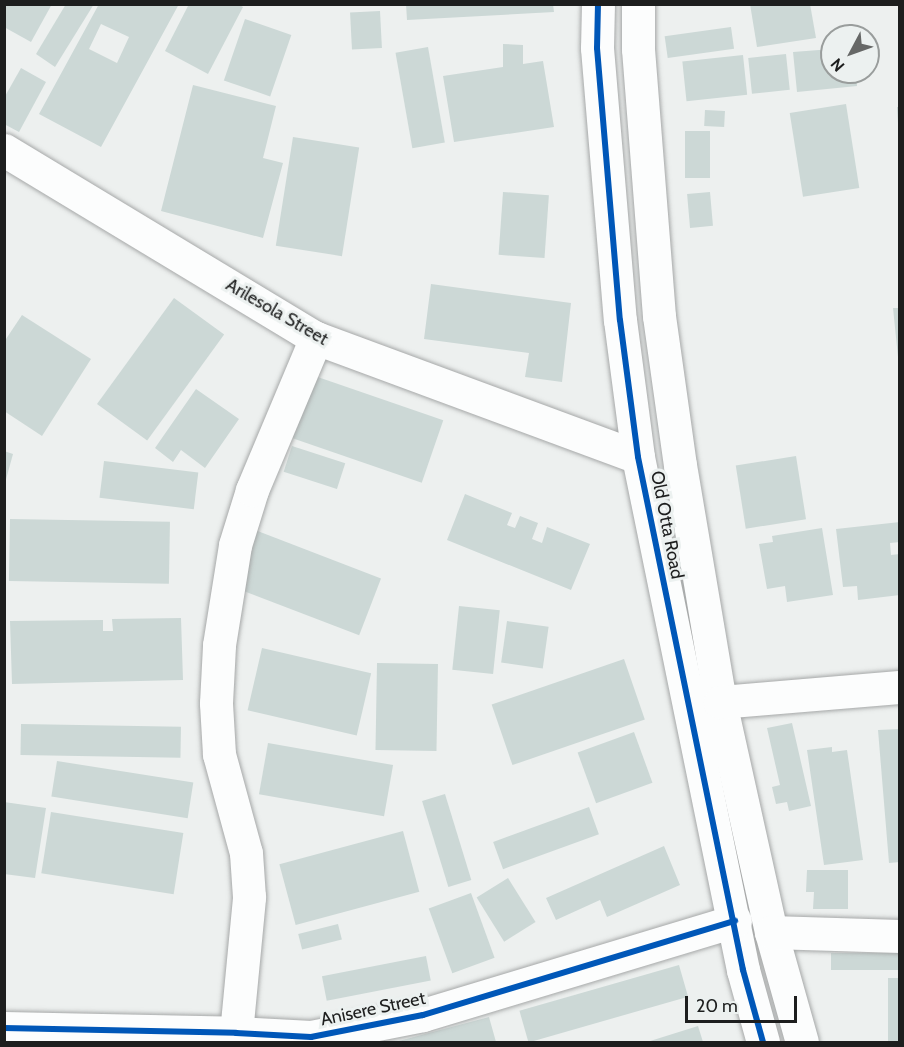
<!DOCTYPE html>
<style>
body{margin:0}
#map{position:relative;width:904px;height:1047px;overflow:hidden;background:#edf0ef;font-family:Cabin,sans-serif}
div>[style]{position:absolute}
.building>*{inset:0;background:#ccd8d6;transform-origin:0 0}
.roads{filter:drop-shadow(0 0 2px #a6a8a8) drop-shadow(0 0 2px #a6a8a8)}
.minor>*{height:33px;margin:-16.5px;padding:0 16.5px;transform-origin:16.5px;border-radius:16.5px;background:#fcfdfd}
.cycleway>*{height:6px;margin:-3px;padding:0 3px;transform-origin:3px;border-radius:3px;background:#0057b8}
span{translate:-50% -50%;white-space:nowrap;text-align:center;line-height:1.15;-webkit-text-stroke:6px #ecf1f0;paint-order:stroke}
.street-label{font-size:18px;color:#1d1e1e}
.frame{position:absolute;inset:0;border:6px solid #1d1e1e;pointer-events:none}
.north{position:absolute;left:820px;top:24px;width:60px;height:60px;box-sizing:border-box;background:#ecf1f0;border:2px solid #999d9c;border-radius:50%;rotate:229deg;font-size:16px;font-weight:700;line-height:24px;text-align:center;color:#1d1e1e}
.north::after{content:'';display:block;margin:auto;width:21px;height:27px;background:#666867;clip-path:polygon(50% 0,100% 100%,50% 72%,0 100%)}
.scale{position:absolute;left:685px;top:996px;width:112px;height:27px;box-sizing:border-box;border:3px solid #1d1e1e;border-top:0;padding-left:8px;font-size:18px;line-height:21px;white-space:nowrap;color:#1d1e1e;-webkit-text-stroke:4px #ecf1f0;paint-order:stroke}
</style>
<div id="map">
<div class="building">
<div style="clip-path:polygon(4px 4px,52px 4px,31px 42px,4px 27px)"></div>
<div style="clip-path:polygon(66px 4px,94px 4px,55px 67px,36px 54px)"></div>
<div style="clip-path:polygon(evenodd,99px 4px,179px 4px,101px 147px,39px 114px,99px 4px,101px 24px,129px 37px,117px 63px,89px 49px,101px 24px)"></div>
<div style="clip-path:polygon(189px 4px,238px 4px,243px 7px,208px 74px,165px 51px)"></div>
<div style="clip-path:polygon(406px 4px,553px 4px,554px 12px,407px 20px)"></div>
<div style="clip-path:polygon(750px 4px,810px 4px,816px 38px,757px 47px)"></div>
<div style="left:380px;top:11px;width:37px;height:30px;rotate:87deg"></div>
<div style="left:245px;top:19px;width:49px;height:65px;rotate:19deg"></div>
<div style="left:731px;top:27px;width:22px;height:67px;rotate:82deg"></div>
<div style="clip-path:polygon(503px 44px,523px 45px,523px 64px,543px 61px,554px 127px,454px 142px,443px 76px,503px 67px)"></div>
<div style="left:428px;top:47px;width:97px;height:33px;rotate:80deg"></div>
<div style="clip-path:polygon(832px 49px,832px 72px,856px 72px,857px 86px,797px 92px,793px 52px)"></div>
<div style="left:786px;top:54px;width:36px;height:38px;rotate:84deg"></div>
<div style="left:743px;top:55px;width:40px;height:61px;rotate:84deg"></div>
<div style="clip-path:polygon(21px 68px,46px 82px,19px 132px,4px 124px,4px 98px)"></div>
<div style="clip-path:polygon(193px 85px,276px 106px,263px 158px,283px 163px,263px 238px,161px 211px)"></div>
<div style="left:846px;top:104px;width:85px;height:57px;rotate:81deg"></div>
<div style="clip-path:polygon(897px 107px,900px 107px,900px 123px,898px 123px)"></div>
<div style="left:705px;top:110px;width:20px;height:16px;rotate:3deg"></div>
<div style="left:685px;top:131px;width:25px;height:47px"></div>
<div style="left:293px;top:137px;width:67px;height:110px;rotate:9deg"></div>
<div style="left:503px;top:192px;width:46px;height:63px;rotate:4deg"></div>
<div style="left:710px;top:192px;width:34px;height:23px;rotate:85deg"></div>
<div style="clip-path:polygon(431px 284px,571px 303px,562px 382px,525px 377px,529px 353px,424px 339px)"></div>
<div style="left:174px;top:298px;width:62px;height:131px;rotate:36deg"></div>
<div style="clip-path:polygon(893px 308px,900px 308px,900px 357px,898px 357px)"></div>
<div style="clip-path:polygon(22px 315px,91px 359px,42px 436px,4px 411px,4px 342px)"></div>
<div style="left:309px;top:374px;width:142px;height:66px;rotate:19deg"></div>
<div style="clip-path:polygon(196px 389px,239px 419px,205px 468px,181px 450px,173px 462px,155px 448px)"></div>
<div style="left:292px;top:446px;width:56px;height:27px;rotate:18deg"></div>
<div style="clip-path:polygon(4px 451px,13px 454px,5px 483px,4px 483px)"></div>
<div style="left:796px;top:456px;width:64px;height:61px;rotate:81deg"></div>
<div style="left:104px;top:461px;width:95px;height:37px;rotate:7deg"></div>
<div style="clip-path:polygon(465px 494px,512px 513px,507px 525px,515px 528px,520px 516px,538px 523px,532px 539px,542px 543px,547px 527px,590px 544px,571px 590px,447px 540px)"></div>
<div style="left:10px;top:519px;width:160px;height:62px;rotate:1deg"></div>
<div style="clip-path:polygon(900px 522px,900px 542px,890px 543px,891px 555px,900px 554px,900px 595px,858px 600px,857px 586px,843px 587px,836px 529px)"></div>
<div style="clip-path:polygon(822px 528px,833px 595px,787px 602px,785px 586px,767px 589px,759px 544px,773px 542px,772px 536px)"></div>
<div style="left:255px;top:530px;width:135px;height:61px;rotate:21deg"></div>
<div style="left:459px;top:606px;width:41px;height:64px;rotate:6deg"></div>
<div style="clip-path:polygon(181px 618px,183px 680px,12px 684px,10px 621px,103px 620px,103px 631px,113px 631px,112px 619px)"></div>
<div style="left:507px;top:621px;width:42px;height:42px;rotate:8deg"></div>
<div style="left:262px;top:648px;width:112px;height:64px;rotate:13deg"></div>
<div style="left:624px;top:659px;width:64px;height:140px;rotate:71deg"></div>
<div style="left:377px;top:663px;width:61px;height:87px;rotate:1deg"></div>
<div style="clip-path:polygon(792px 723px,811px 806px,789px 811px,787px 802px,776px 804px,772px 787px,780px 785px,767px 728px)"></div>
<div style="left:21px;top:724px;width:160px;height:31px;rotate:1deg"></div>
<div style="clip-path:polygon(900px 729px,900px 862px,889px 863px,878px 730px)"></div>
<div style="left:634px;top:732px;width:54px;height:60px;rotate:70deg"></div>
<div style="left:268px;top:743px;width:127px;height:52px;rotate:10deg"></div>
<div style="clip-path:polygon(832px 747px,832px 752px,847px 750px,863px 860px,824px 865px,807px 750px)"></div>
<div style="left:57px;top:761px;width:138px;height:36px;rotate:9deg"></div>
<div style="left:445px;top:794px;width:90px;height:24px;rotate:73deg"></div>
<div style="clip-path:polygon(4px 802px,46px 808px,35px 878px,4px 874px)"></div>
<div style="left:589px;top:807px;width:29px;height:102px;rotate:70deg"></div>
<div style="left:51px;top:812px;width:134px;height:62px;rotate:9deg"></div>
<div style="left:403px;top:831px;width:63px;height:128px;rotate:75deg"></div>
<div style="clip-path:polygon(664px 846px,680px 885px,607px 917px,600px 900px,556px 920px,546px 898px)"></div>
<div style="clip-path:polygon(807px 870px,848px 870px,848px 909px,813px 909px,814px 892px,806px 892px)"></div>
<div style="left:508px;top:878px;width:52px;height:37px;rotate:58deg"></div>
<div style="left:471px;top:893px;width:69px;height:45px;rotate:70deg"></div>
<div style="left:338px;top:924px;width:16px;height:41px;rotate:76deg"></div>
<div style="left:831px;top:953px;width:69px;height:17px"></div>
<div style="left:426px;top:956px;width:25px;height:106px;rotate:79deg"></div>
<div style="left:679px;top:965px;width:33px;height:166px;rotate:74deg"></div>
<div style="left:888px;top:978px;width:12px;height:64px"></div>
<div style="clip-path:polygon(489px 1017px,496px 1042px,395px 1042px)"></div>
<div style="clip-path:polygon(698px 1026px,703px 1042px,647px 1042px)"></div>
</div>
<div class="roads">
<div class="minor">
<div style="left:598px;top:4px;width:44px;rotate:91.3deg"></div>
<div style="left:597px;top:48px;width:273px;rotate:85.2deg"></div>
<div style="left:620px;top:320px;width:138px;rotate:82.5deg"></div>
<div style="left:638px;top:457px;width:524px;rotate:78.43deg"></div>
<div style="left:743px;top:970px;width:75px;rotate:74.5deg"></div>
<div style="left:638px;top:4px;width:45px;rotate:90deg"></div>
<div style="left:638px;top:49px;width:268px;rotate:85.5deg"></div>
<div style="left:659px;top:316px;width:150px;rotate:82deg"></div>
<div style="left:680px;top:465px;width:240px;rotate:80.4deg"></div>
<div style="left:720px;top:702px;width:236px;rotate:77.5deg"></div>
<div style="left:771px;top:932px;width:114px;rotate:74.3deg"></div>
<div style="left:4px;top:150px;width:364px;rotate:31.1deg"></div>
<div style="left:316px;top:338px;width:343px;rotate:20.3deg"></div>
<div style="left:720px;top:702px;width:181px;rotate:-4.8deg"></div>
<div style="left:771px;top:932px;width:129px;rotate:1.8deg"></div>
<div style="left:4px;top:1028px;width:232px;rotate:1.2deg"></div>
<div style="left:236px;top:1033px;width:75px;rotate:3.1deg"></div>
<div style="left:311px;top:1037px;width:114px;rotate:-11.1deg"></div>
<div style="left:423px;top:1015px;width:326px;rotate:-16.8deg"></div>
<div style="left:236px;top:1033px;width:137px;rotate:-84.5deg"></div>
<div style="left:249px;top:897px;width:44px;rotate:-93.9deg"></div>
<div style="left:246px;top:853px;width:103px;rotate:-105.3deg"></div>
<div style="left:219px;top:754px;width:51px;rotate:-93.4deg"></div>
<div style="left:216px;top:703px;width:58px;rotate:-87deg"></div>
<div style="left:219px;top:645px;width:101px;rotate:-80.9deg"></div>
<div style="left:235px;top:545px;width:58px;rotate:-72.8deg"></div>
<div style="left:252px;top:490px;width:165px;rotate:-67.2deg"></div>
</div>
</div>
<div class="cycleway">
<div style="left:598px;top:4px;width:44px;rotate:91.3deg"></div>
<div style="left:597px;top:48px;width:273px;rotate:85.2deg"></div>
<div style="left:620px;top:320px;width:138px;rotate:82.5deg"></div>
<div style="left:638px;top:457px;width:524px;rotate:78.43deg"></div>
<div style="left:743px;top:970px;width:75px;rotate:74.5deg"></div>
<div style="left:4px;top:1028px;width:232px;rotate:1.2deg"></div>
<div style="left:236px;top:1033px;width:75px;rotate:3.1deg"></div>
<div style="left:311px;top:1037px;width:114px;rotate:-11.1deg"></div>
<div style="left:423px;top:1015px;width:326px;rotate:-16.8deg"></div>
</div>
<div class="street-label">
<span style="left:277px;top:312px;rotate:30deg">Arilesola Street</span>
<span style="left:667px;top:525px;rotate:79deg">Old Otta Road</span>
<span style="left:373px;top:1009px;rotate:-12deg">Anisere Street</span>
</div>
<div class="frame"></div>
<div class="north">N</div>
<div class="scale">20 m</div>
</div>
